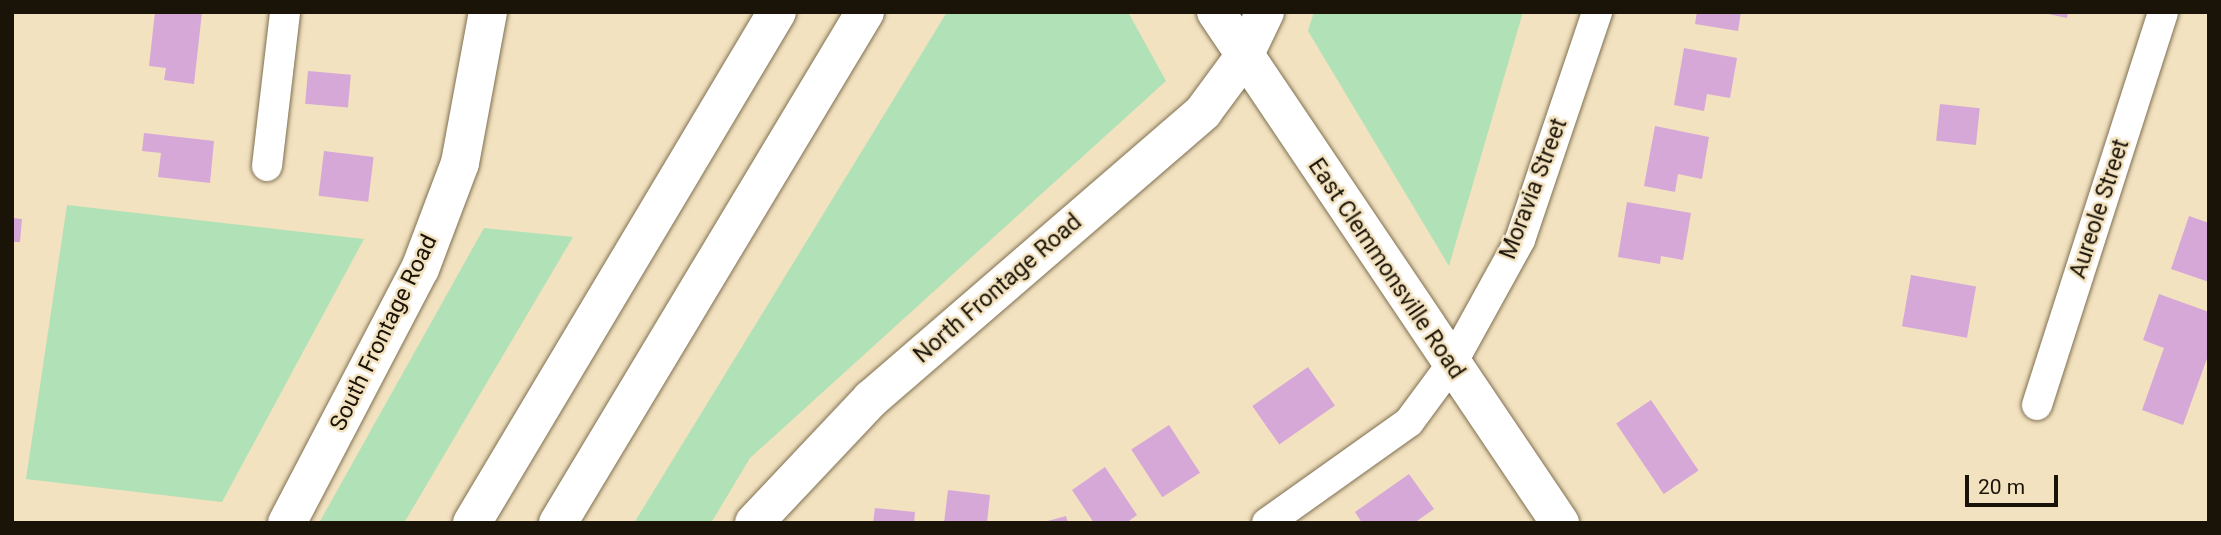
<!DOCTYPE html>
<style>
body{margin:0}
#map{position:relative;width:2221px;height:535px;overflow:hidden;background:#f3e2c0;font-family:Roboto,sans-serif}
div>[style]{position:absolute}
.green>*{inset:0;background:#b1e1b6}
.building>*{inset:0;background:#d5a8d8;transform-origin:0 0}
.roads{filter:drop-shadow(0 0 2px #7f7051) drop-shadow(0 0 2px #7f7051)}
.minor>*{height:30px;margin:-15px;padding:0 15px;transform-origin:15px;border-radius:15px;background:#fff}
.major>*{height:38px;margin:-19px;padding:0 19px;transform-origin:19px;border-radius:19px;background:#fff}
.highway>*{height:38px;margin:-19px;padding:0 19px;transform-origin:19px;border-radius:19px;background:#fff}
span{translate:-50% -50%;white-space:nowrap;text-align:center;line-height:1.15;-webkit-text-stroke:5px #f3e2c0;paint-order:stroke}
.street-label{font-size:23px;color:#1a1408}
.frame{position:absolute;inset:0;border:14px solid #1a1408;pointer-events:none}
.scale{position:absolute;left:1965px;top:475px;width:93px;height:32px;box-sizing:border-box;border:4px solid #1a1408;border-top:0;padding-left:9px;font-size:21px;line-height:24px;white-space:nowrap;color:#1a1408;-webkit-text-stroke:5px #f3e2c0;paint-order:stroke}
</style>
<div id="map">
<div class="green">
<div style="clip-path:polygon(947px 12px,1128px 12px,1166px 81px,750px 458px,711px 523px,634px 523px)"></div>
<div style="clip-path:polygon(1314px 12px,1523px 12px,1449px 266px,1308px 31px)"></div>
<div style="clip-path:polygon(67px 205px,364px 239px,222px 502px,26px 479px)"></div>
<div style="clip-path:polygon(484px 228px,573px 237px,404px 523px,319px 523px)"></div>
</div>
<div class="building">
<div style="clip-path:polygon(155px 12px,202px 12px,194px 84px,164px 80px,166px 68px,149px 66px)"></div>
<div style="clip-path:polygon(1697px 12px,1741px 12px,1738px 31px,1695px 24px)"></div>
<div style="clip-path:polygon(2039px 12px,2068px 12px,2067px 18px)"></div>
<div style="clip-path:polygon(1684px 48px,1737px 58px,1730px 98px,1707px 94px,1704px 111px,1674px 105px)"></div>
<div style="left:308px;top:71px;width:43px;height:33px;rotate:5deg"></div>
<div style="left:1940px;top:104px;width:40px;height:37px;rotate:6deg"></div>
<div style="clip-path:polygon(1655px 126px,1709px 137px,1702px 179px,1678px 174px,1675px 192px,1644px 186px)"></div>
<div style="clip-path:polygon(144px 133px,214px 141px,210px 183px,158px 177px,161px 153px,142px 151px)"></div>
<div style="left:324px;top:151px;width:50px;height:45px;rotate:7deg"></div>
<div style="clip-path:polygon(1627px 202px,1691px 213px,1683px 260px,1661px 256px,1660px 264px,1618px 257px)"></div>
<div style="clip-path:polygon(2189px 216px,2209px 223px,2209px 282px,2171px 269px)"></div>
<div style="clip-path:polygon(12px 218px,22px 219px,20px 242px,12px 242px)"></div>
<div style="left:1911px;top:275px;width:66px;height:52px;rotate:10deg"></div>
<div style="clip-path:polygon(2159px 294px,2209px 312px,2209px 353px,2183px 425px,2142px 410px,2164px 348px,2143px 340px)"></div>
<div style="left:1308px;top:367px;width:47px;height:68px;rotate:55deg"></div>
<div style="left:1651px;top:400px;width:85px;height:42px;rotate:56deg"></div>
<div style="left:1169px;top:425px;width:57px;height:45px;rotate:57deg"></div>
<div style="clip-path:polygon(1105px 467px,1137px 515px,1126px 523px,1094px 523px,1072px 490px)"></div>
<div style="clip-path:polygon(1409px 474px,1434px 509px,1414px 523px,1362px 523px,1355px 512px)"></div>
<div style="clip-path:polygon(948px 490px,990px 495px,987px 523px,944px 523px)"></div>
<div style="clip-path:polygon(875px 508px,915px 512px,914px 523px,873px 523px)"></div>
<div style="clip-path:polygon(1066px 516px,1068px 523px,1044px 523px,1044px 522px)"></div>
</div>
<div class="roads">
<div class="minor">
<div style="left:267px;top:166px;width:155px;rotate:-83.3deg"></div>
<div style="left:2037px;top:405px;width:413px;rotate:-72.2deg"></div>
<div style="left:1267px;top:523px;width:174px;rotate:-35.4deg"></div>
<div style="left:1409px;top:422px;width:71px;rotate:-53.6deg"></div>
<div style="left:1451px;top:365px;width:143px;rotate:-61.1deg"></div>
<div style="left:1520px;top:240px;width:241px;rotate:-71.3deg"></div>
</div>
<div class="major">
<div style="left:1216px;top:12px;width:616px;rotate:56.05deg"></div>
<div style="left:287px;top:523px;width:287px;rotate:-62.4deg"></div>
<div style="left:420px;top:269px;width:113px;rotate:-69.3deg"></div>
<div style="left:460px;top:163px;width:154px;rotate:-79.5deg"></div>
<div style="left:754px;top:523px;width:170px;rotate:-46.7deg"></div>
<div style="left:871px;top:399px;width:439px;rotate:-40.8deg"></div>
<div style="left:1203px;top:112px;width:67px;rotate:-53.5deg"></div>
</div>
<div class="highway">
<div style="left:1243px;top:58px;width:51px;rotate:-64.4deg"></div>
<div style="left:472px;top:523px;width:595px;rotate:-59.17deg"></div>
<div style="left:558px;top:523px;width:596px;rotate:-59deg"></div>
</div>
</div>
<div class="street-label">
<span style="left:1534px;top:189px;rotate:-69deg">Moravia Street</span>
<span style="left:2100px;top:209px;rotate:-72deg">Aureole Street</span>
<span style="left:1386px;top:269px;rotate:56deg">East Clemmonsville Road</span>
<span style="left:998px;top:289px;rotate:-41deg">North Frontage Road</span>
<span style="left:384px;top:333px;rotate:-64deg">South Frontage Road</span>
</div>
<div class="frame"></div>
<div class="scale">20 m</div>
</div>
